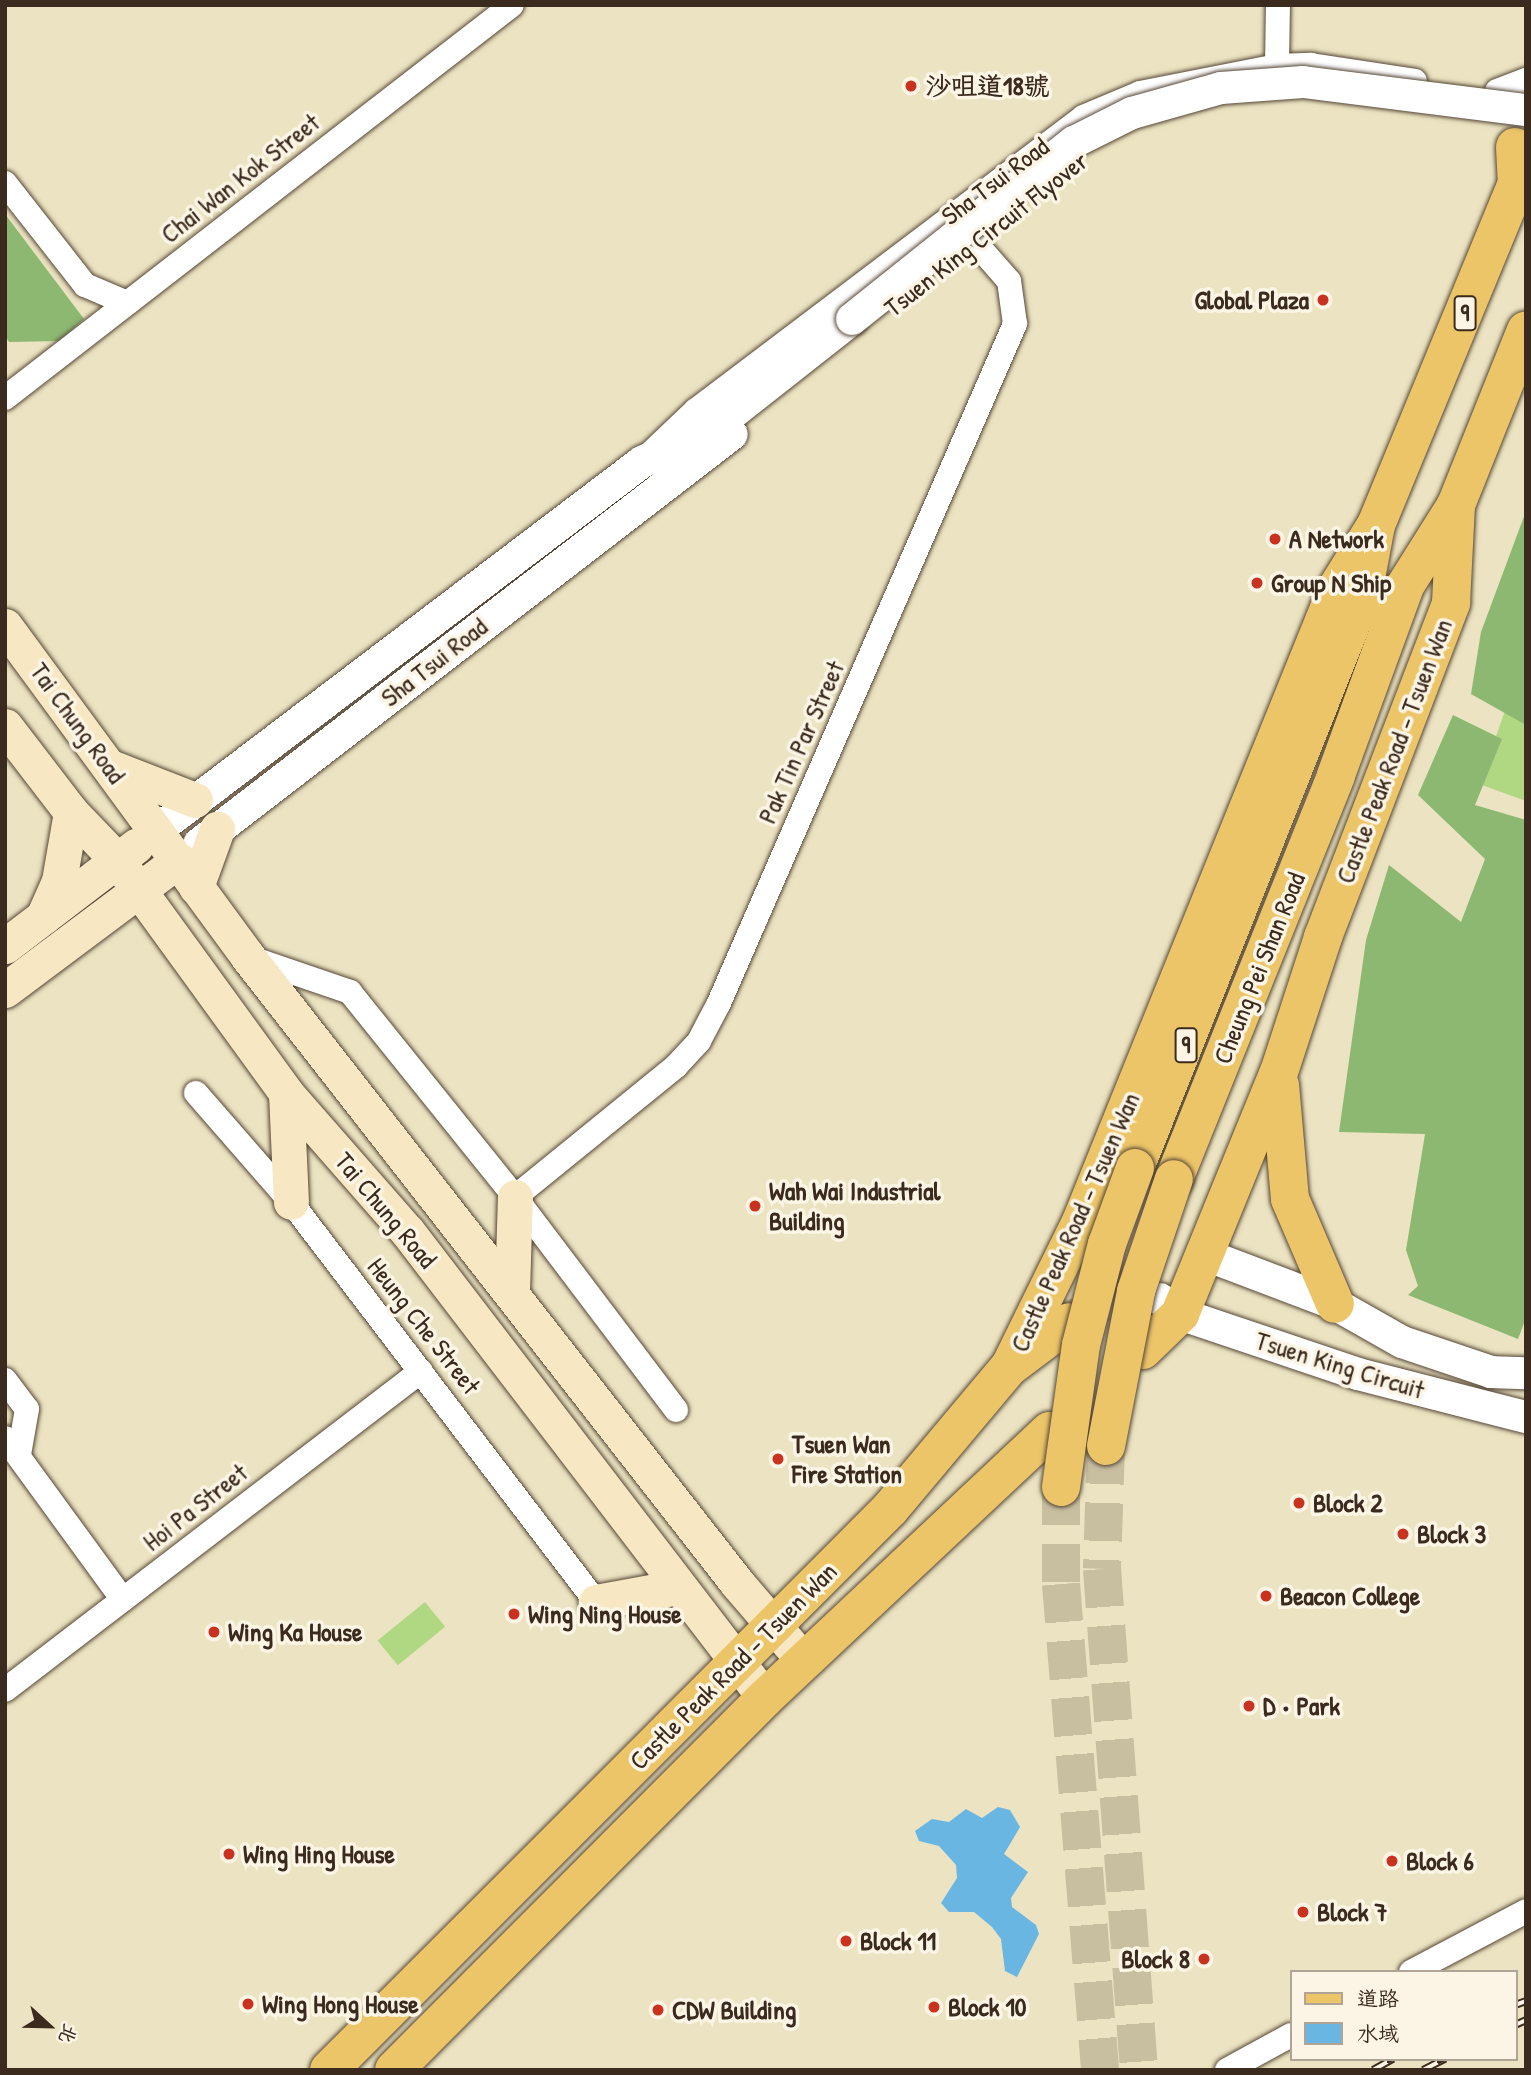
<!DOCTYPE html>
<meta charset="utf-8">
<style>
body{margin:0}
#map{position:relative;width:1531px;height:2075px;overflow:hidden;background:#ebe3c1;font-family:"Patrick Hand","LXGW WenKai TC",sans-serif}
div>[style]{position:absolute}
.green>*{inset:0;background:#b0d883;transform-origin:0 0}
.forest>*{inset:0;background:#8cb871}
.water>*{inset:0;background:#6ab6e3}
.pier>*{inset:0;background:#ebe3c1}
.primary-tunnel>*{height:38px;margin-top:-19px;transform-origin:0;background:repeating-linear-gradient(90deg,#c8bea0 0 38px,transparent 0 57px)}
.trunk-tunnel>*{height:38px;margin-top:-19px;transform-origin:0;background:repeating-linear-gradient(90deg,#c8bea0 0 38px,transparent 0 57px)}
.motorway-tunnel>*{height:38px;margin-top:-19px;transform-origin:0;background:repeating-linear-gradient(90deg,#c8bea0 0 38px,transparent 0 57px)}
.roads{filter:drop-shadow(0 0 2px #554636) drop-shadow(0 0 2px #554636)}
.minor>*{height:24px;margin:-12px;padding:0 12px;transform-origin:12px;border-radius:12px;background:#fff}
.tertiary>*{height:32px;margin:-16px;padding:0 16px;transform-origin:16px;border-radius:16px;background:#fff}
.secondary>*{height:35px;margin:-17.5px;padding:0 17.5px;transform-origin:17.5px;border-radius:17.5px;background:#f7e8c3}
.primary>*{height:38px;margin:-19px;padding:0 19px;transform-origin:19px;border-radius:19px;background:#ecc569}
.trunk>*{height:38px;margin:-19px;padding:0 19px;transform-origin:19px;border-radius:19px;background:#ecc569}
.motorway>*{height:38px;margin:-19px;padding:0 19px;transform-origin:19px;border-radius:19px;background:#ecc569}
.rail>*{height:8px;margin-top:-4px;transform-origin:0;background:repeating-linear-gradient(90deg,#fcf5e5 0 16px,#3b2a1e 0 32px);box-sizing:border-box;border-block:2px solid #3b2a1e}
.bridges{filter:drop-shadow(0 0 2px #554636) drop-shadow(0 0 2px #554636)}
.tertiary-bridge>*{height:32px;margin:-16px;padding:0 16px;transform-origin:16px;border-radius:16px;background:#fff}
.trunk-bridge>*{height:38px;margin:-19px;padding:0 19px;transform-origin:19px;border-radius:19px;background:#ecc569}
.motorway-bridge>*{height:38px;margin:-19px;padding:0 19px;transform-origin:19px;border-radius:19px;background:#ecc569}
.dots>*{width:19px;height:19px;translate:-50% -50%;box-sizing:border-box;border:4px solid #fcf5e5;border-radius:50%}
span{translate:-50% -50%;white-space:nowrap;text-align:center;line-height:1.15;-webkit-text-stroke:7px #fcf5e5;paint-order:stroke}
.shield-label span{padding:2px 5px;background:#fcf5e5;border:2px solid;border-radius:5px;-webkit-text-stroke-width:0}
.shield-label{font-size:24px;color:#3b2a1e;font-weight:700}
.poi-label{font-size:26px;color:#3b2a1e;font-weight:700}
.left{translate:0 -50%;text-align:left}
.right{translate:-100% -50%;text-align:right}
.street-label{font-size:26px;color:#3b2a1e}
.frame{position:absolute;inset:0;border:7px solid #3b2a1e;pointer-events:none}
.legend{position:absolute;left:1290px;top:1970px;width:228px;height:91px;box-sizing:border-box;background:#fcf5e5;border:2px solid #afa495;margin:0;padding:9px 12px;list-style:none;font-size:21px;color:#3b2a1e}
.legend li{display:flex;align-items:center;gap:14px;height:35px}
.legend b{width:35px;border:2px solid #afa495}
.north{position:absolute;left:14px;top:1991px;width:70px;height:70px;-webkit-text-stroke:5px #fcf5e5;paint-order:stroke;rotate:112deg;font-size:19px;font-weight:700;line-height:28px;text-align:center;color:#3b2a1e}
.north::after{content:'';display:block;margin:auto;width:24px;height:32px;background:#3b2a1e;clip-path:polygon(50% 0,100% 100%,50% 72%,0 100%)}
</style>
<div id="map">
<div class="green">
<div style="clip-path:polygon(1506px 708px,1526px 715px,1526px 801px,1479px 784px)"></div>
<div style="left:425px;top:1602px;width:32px;height:61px;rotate:51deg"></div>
</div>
<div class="forest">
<div style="clip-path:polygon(5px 214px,84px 319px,59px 341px,9px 342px,5px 336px)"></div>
<div style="clip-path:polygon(1526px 511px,1526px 725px,1471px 694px,1481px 632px)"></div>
<div style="clip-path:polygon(1453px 715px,1502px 739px,1475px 805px,1526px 820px,1526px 1318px,1518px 1339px,1408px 1295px,1418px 1286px,1406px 1250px,1425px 1134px,1339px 1132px,1366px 940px,1389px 865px,1461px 922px,1485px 859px,1418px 795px)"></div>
</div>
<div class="water">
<div style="clip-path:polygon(998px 1807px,1010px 1810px,1020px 1827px,1004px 1854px,1028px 1872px,1011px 1898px,1012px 1907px,1036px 1925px,1039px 1934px,1017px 1977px,1005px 1971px,1001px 1939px,992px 1927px,974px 1912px,949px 1912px,941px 1903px,957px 1878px,956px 1865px,939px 1846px,919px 1841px,915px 1831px,932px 1819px,949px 1822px,966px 1809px,982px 1818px)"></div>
</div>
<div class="pier">
<div style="clip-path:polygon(5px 565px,206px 814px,718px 1500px,634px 1563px,583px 1508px,5px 774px)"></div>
</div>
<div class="primary-tunnel">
<div style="left:1069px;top:1322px;width:59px;rotate:-30.5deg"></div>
<div style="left:1120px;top:1292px;width:53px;rotate:-22.2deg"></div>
</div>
<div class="trunk-tunnel">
<div style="left:1106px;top:1446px;width:123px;rotate:91.9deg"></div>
<div style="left:1102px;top:1569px;width:502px;rotate:85.78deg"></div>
</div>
<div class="motorway-tunnel">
<div style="left:1061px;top:1487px;width:97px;rotate:90deg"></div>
<div style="left:1061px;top:1584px;width:488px;rotate:85.4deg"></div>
</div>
<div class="roads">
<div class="minor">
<div style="left:1277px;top:66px;width:61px;rotate:-89.1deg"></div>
<div style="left:1497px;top:91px;width:31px;rotate:-21deg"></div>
<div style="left:5px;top:183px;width:130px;rotate:51.9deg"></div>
<div style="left:85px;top:285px;width:46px;rotate:23.2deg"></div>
<div style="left:5px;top:398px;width:641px;rotate:-37.78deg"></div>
<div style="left:653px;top:451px;width:59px;rotate:-43.6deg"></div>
<div style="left:696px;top:410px;width:485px;rotate:-37.1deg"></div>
<div style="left:1083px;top:117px;width:62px;rotate:-22.8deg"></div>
<div style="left:1140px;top:93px;width:140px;rotate:-11.1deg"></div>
<div style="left:1277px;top:66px;width:34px;rotate:-2deg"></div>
<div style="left:1311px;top:65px;width:105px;rotate:8.7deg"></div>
<div style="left:248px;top:957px;width:108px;rotate:18.9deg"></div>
<div style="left:350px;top:992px;width:263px;rotate:51.2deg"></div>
<div style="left:515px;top:1197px;width:267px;rotate:52.9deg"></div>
<div style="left:196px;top:1093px;width:145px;rotate:48.9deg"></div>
<div style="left:291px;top:1202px;width:503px;rotate:52.67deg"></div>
<div style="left:515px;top:1197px;width:208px;rotate:-39.1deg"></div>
<div style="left:676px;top:1066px;width:34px;rotate:-47deg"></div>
<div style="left:699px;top:1041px;width:43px;rotate:-62.2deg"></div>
<div style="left:719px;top:1003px;width:741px;rotate:-66.45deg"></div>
<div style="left:1015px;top:324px;width:43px;rotate:-97.9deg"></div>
<div style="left:1009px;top:281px;width:44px;rotate:-131.3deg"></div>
<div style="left:5px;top:1380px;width:36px;rotate:53deg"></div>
<div style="left:27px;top:1409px;width:47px;rotate:99.9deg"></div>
<div style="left:5px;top:1438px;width:200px;rotate:53.9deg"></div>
<div style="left:5px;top:1690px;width:524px;rotate:-37.48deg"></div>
<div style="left:1411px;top:1972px;width:130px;rotate:-27.9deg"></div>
<div style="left:1227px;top:2070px;width:73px;rotate:-28.7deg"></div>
</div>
<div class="tertiary">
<div style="left:156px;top:831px;width:610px;rotate:-37.21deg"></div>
<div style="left:642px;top:462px;width:76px;rotate:-24.9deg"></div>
<div style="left:711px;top:430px;width:179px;rotate:-38.2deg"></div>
<div style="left:199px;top:844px;width:672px;rotate:-37.57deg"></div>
<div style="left:1206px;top:1255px;width:138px;rotate:20.8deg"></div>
<div style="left:1335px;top:1304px;width:77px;rotate:29.6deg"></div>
<div style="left:1402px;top:1342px;width:94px;rotate:18.6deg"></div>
<div style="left:1491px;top:1372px;width:35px;rotate:2deg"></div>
<div style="left:1160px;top:1299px;width:25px;rotate:37deg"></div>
<div style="left:1180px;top:1314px;width:188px;rotate:18.6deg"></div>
<div style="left:1358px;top:1374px;width:173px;rotate:14.4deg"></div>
</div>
<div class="secondary">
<div style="left:5px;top:626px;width:411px;rotate:53.7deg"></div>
<div style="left:248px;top:957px;width:794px;rotate:52deg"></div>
<div style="left:737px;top:1583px;width:103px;rotate:49.3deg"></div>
<div style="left:5px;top:726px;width:108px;rotate:52.5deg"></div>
<div style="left:71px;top:812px;width:66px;rotate:46.2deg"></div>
<div style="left:117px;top:860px;width:288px;rotate:54deg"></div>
<div style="left:286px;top:1093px;width:184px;rotate:48.8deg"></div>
<div style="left:407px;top:1231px;width:588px;rotate:52.53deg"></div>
<div style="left:113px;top:768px;width:88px;rotate:21.3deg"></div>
<div style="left:196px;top:887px;width:62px;rotate:-70.1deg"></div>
<div style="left:43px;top:917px;width:39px;rotate:-66deg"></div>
<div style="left:59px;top:881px;width:70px;rotate:-80.1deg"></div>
<div style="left:5px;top:946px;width:165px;rotate:-37.4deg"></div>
<div style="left:5px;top:990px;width:217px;rotate:-36.8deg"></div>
<div style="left:286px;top:1093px;width:109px;rotate:87.4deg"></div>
<div style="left:512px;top:1291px;width:94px;rotate:-88.2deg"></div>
<div style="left:596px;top:1602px;width:83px;rotate:-10.4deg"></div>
</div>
<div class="primary">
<div style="left:1515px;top:147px;width:36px;rotate:87deg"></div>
<div style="left:1280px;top:1085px;width:114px;rotate:85deg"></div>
<div style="left:1290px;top:1199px;width:114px;rotate:66.8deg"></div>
<div style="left:1143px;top:1350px;width:52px;rotate:-44.2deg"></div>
<div style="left:1180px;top:1314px;width:261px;rotate:-67.8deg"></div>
<div style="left:1279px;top:1072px;width:142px;rotate:-71.9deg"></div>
<div style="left:1323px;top:937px;width:358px;rotate:-69deg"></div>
<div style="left:1451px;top:603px;width:98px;rotate:-87.1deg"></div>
<div style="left:1012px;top:1365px;width:71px;rotate:-37deg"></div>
<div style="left:329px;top:2070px;width:793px;rotate:-45deg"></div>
<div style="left:890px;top:1509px;width:187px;rotate:-50deg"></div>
<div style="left:1010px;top:1366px;width:158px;rotate:-63.8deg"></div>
<div style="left:1080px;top:1224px;width:688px;rotate:-67.98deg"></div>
<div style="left:1338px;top:586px;width:68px;rotate:-58.2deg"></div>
<div style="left:394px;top:2070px;width:525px;rotate:-45.08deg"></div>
<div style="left:765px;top:1698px;width:390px;rotate:-43.2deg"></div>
</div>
<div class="trunk">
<div style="left:1376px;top:525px;width:370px;rotate:-67.6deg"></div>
<div style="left:1174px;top:1179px;width:435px;rotate:-68.1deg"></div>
<div style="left:1336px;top:775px;width:201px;rotate:-69.9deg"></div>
<div style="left:1405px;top:586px;width:96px;rotate:-57.8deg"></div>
<div style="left:1456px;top:505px;width:188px;rotate:-68.2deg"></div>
</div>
<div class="motorway">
<div style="left:1517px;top:183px;width:12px;rotate:-42deg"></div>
<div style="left:1135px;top:1168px;width:618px;rotate:-68.34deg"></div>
<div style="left:1363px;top:594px;width:70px;rotate:-79.3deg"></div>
</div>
</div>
<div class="rail">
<div style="left:1515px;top:2005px;width:12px;rotate:-20deg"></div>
<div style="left:1515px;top:2025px;width:12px;rotate:-24deg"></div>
<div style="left:1373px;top:2070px;width:23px;rotate:-29deg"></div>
<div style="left:1423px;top:2070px;width:25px;rotate:-27deg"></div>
</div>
<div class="bridges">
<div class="tertiary-bridge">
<div style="left:852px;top:319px;width:284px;rotate:-38.6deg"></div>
<div style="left:1074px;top:142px;width:65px;rotate:-26.6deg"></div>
<div style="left:1132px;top:113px;width:92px;rotate:-15.7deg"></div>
<div style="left:1221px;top:88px;width:82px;rotate:-4.2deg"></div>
<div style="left:1303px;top:82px;width:225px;rotate:7.2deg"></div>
</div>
<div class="trunk-bridge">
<div style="left:1106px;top:1446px;width:158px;rotate:-79deg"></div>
<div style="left:1136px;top:1291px;width:118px;rotate:-71.3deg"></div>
</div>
<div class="motorway-bridge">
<div style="left:1061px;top:1487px;width:143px;rotate:-82deg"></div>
<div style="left:1081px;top:1345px;width:104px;rotate:-75.6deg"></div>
<div style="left:1107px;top:1244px;width:81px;rotate:-69.8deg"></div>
</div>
</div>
<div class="dots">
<div style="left:911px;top:86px;background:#c8321e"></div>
<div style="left:1323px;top:300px;background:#c8321e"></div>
<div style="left:1275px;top:539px;background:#c8321e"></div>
<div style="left:1257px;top:583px;background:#c8321e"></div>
<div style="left:755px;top:1206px;background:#c8321e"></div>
<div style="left:778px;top:1459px;background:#c8321e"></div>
<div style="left:1299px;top:1503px;background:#c8321e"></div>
<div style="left:1403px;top:1534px;background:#c8321e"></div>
<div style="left:1266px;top:1596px;background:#c8321e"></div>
<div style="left:514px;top:1614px;background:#c8321e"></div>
<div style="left:214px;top:1632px;background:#c8321e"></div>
<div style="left:1249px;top:1706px;background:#c8321e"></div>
<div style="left:229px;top:1854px;background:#c8321e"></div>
<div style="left:1392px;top:1861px;background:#c8321e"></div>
<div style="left:1303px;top:1912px;background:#c8321e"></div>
<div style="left:846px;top:1941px;background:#c8321e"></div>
<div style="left:1204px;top:1959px;background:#c8321e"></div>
<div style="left:248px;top:2004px;background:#c8321e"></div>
<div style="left:934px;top:2007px;background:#c8321e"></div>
<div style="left:658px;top:2010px;background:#c8321e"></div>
</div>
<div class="shield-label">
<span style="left:1465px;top:313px">9</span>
<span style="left:1186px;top:1045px">9</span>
</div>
<div class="poi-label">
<span class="left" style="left:925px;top:86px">沙咀道18號</span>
<span class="right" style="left:1309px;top:300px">Global Plaza</span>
<span class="left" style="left:1289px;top:539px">A Network</span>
<span class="left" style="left:1271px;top:583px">Group N Ship</span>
<span class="left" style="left:769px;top:1206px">Wah Wai Industrial<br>Building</span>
<span class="left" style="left:792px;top:1459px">Tsuen Wan<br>Fire Station</span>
<span class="left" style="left:1313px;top:1503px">Block 2</span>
<span class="left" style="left:1417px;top:1534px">Block 3</span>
<span class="left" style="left:1280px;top:1596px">Beacon College</span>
<span class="left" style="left:528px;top:1614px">Wing Ning House</span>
<span class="left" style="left:228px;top:1632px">Wing Ka House</span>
<span class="left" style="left:1263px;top:1706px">D • Park</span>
<span class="left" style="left:243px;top:1854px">Wing Hing House</span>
<span class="left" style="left:1406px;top:1861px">Block 6</span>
<span class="left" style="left:1317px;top:1912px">Block 7</span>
<span class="left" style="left:860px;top:1941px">Block 11</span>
<span class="right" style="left:1190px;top:1959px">Block 8</span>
<span class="left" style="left:262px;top:2004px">Wing Hong House</span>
<span class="left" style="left:948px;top:2007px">Block 10</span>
<span class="left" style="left:672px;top:2010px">CDW Building</span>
</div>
<div class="street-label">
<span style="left:240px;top:178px;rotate:-38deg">Chai Wan Kok Street</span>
<span style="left:995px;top:181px;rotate:-37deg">Sha Tsui Road</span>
<span style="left:986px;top:234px;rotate:-38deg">Tsuen King Circuit Flyover</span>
<span style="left:434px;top:662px;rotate:-38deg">Sha Tsui Road</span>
<span style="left:78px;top:723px;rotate:54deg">Tai Chung Road</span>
<span style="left:801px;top:742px;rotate:-66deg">Pak Tin Par Street</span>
<span style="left:1394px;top:751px;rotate:-69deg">Castle Peak Road – Tsuen Wan</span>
<span style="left:1259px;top:968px;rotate:-68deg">Cheung Pei Shan Road</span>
<span style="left:386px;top:1210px;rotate:50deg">Tai Chung Road</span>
<span style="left:1075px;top:1222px;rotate:-66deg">Castle Peak Road – Tsuen Wan</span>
<span style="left:424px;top:1326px;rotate:52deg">Heung Che Street</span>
<span style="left:1340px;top:1365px;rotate:17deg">Tsuen King Circuit</span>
<span style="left:195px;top:1507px;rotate:-38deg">Hoi Pa Street</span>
<span style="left:733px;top:1666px;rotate:-45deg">Castle Peak Road – Tsuen Wan</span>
</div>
<div class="frame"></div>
<ul class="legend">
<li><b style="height:9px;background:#ecc569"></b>道路</li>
<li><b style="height:19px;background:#6ab6e3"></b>水域</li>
</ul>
<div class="north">北</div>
</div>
